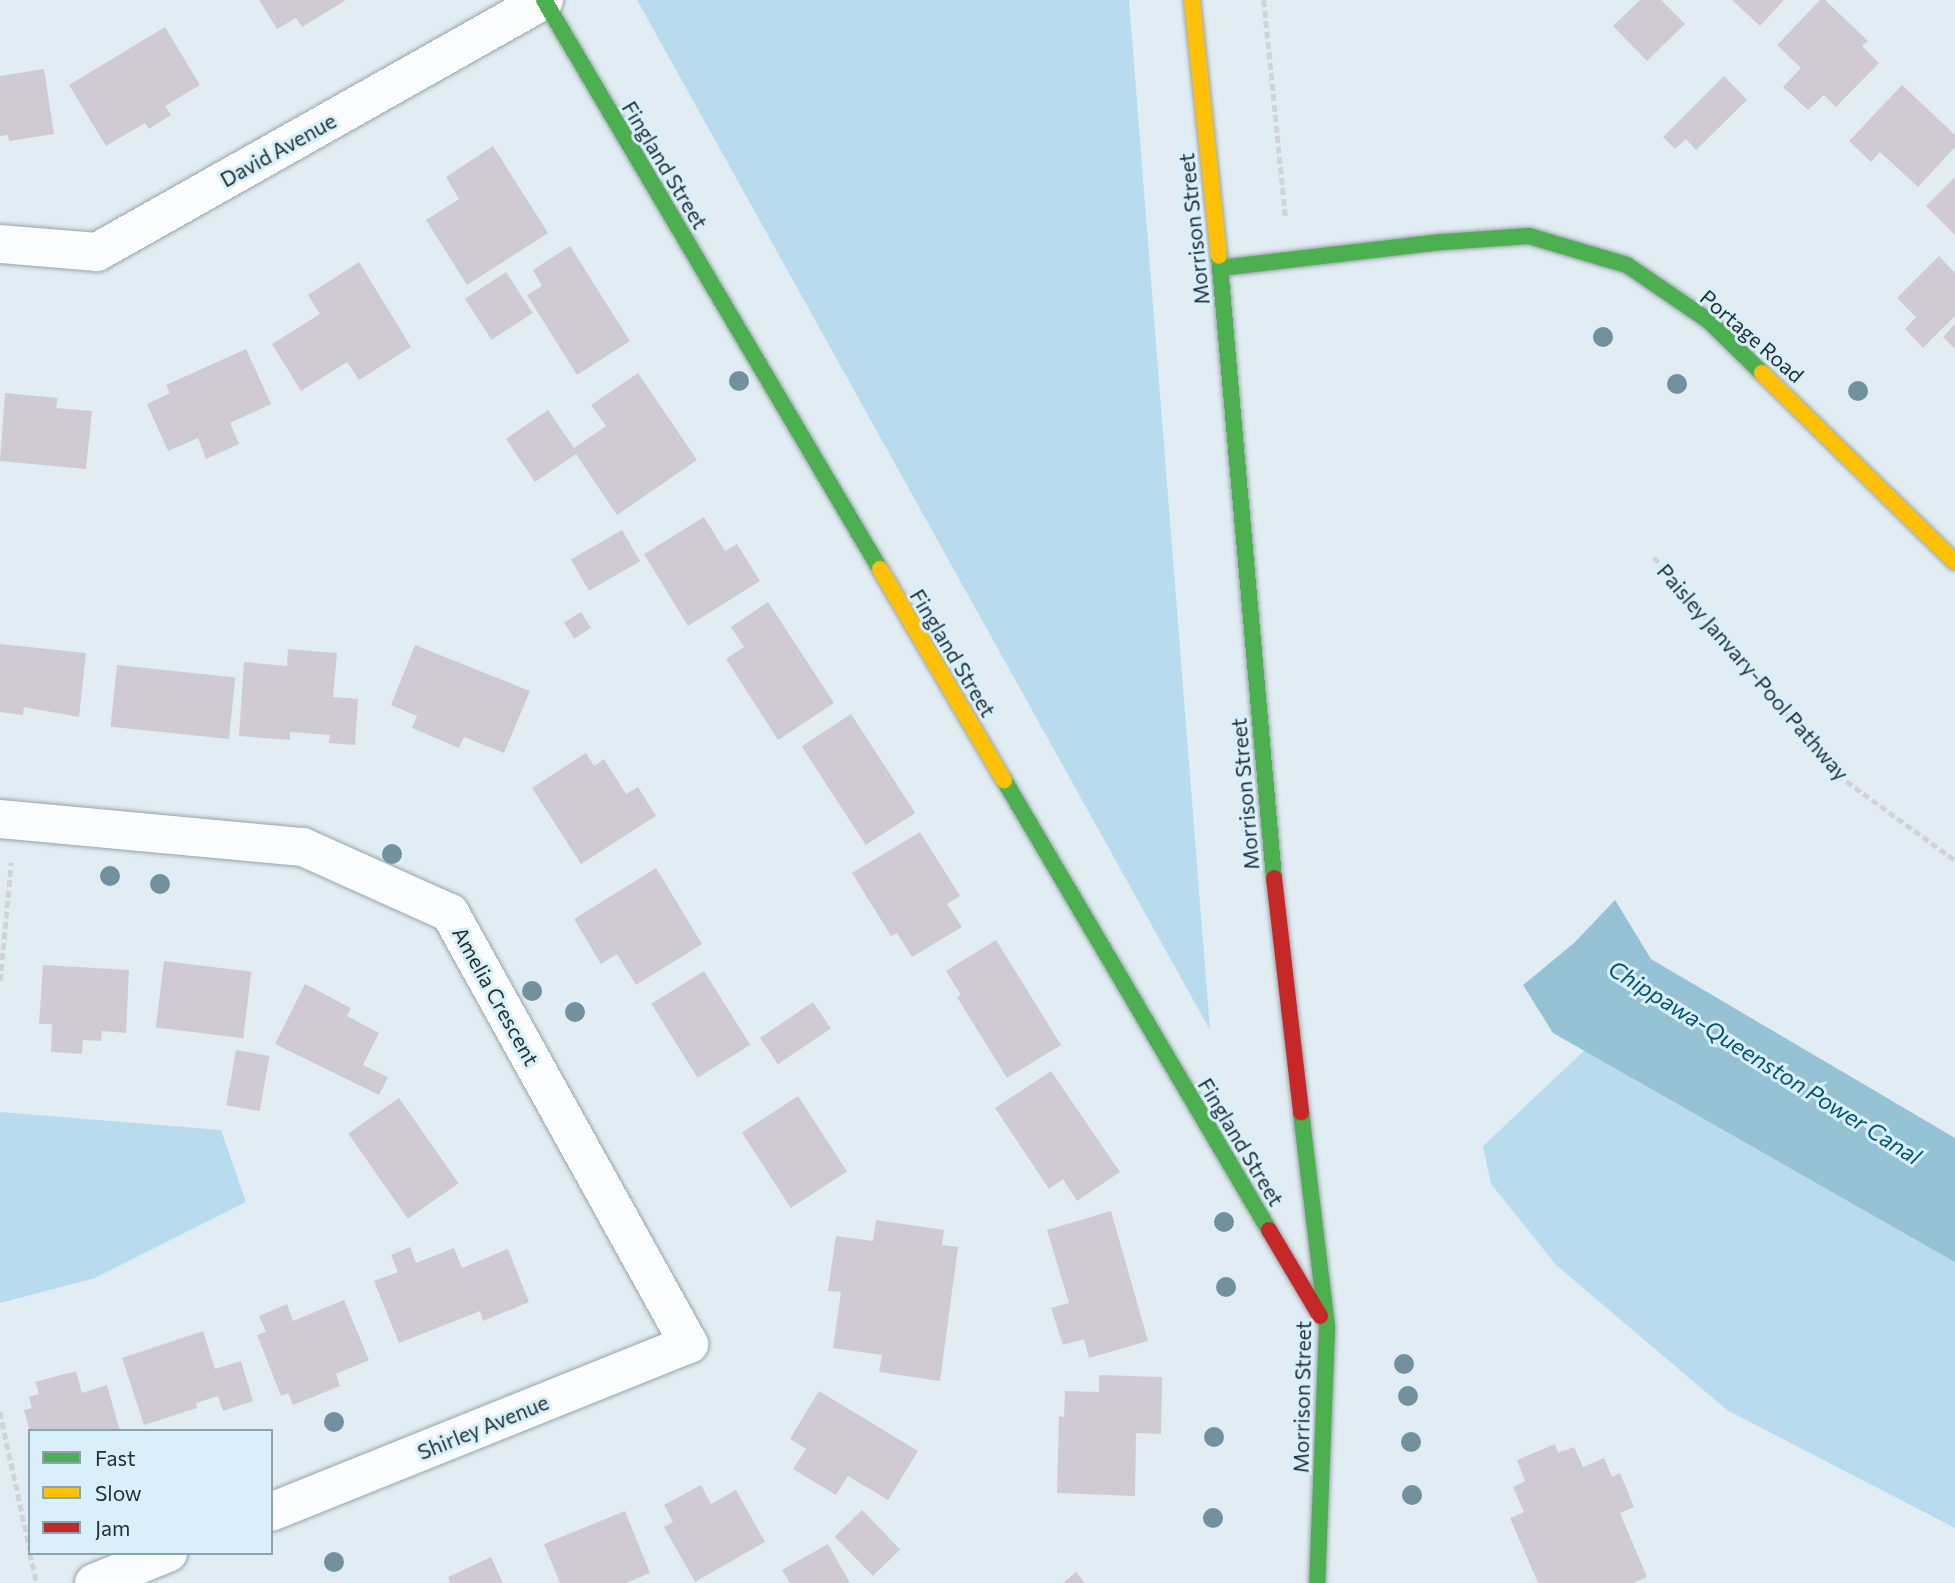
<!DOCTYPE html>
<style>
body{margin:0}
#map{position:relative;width:1955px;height:1583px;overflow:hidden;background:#e1edf3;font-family:Commissioner,sans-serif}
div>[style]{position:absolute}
.green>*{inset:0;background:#b8dcee}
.water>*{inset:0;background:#96c2d6}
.building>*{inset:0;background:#d0cbd2;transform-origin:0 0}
.path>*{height:4.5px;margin-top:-2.25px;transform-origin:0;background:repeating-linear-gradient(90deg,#d1d4d6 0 7px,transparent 0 10.5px)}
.roads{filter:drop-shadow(0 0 2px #98a4a9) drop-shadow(0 0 2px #98a4a9)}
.street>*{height:38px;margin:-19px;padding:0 19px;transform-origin:19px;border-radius:19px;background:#fafcfd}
.fast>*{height:16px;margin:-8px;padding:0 8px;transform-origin:8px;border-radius:8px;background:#4caf50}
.slow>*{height:16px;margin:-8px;padding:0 8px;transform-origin:8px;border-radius:8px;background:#ffc107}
.jam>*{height:16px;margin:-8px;padding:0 8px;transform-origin:8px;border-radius:8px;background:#c62828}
.trees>*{width:20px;height:20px;margin:-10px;border-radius:50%;background:#71919e}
span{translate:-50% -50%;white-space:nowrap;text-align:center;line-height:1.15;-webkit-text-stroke:6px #d9f0fb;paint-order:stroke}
.street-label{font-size:21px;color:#213037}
.water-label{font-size:23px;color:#05546f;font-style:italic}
.legend{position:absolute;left:28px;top:1429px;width:245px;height:126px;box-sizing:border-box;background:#d9f0fb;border:2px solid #8fa3ad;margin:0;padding:9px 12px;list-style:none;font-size:21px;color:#213037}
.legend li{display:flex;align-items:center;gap:14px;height:35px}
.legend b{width:35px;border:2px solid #8fa3ad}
</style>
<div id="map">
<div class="green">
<div style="clip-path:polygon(637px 0,1129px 0,1210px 1030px)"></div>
<div style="clip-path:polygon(1622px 1015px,1955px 1213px,1955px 1528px,1727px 1410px,1556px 1265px,1491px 1184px,1483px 1146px)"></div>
<div style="clip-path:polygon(0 1112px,221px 1130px,246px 1202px,95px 1278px,0 1303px)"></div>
</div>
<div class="water">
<div style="clip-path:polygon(1615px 900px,1651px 959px,1955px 1138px,1955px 1262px,1553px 1033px,1523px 985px,1574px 943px)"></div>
</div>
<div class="building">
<div style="clip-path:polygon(259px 0,346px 0,302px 27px,296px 18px,277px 29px)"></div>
<div style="clip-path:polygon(1640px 0,1661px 0,1685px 24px,1647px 61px,1613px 26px)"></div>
<div style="clip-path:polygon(1732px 0,1784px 0,1760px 26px)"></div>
<div style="clip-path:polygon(1820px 0,1825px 0,1868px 41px,1862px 46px,1879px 63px,1836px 107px,1824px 95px,1808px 110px,1783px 87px,1801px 68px,1777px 45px)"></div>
<div style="clip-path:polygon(165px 27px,200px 85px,165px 106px,171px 115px,149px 129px,145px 123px,106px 146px,69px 85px)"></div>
<div style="clip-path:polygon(44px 69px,54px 134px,9px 141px,8px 135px,0 136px,0 76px)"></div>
<div style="clip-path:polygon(1724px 76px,1747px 100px,1696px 150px,1686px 139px,1675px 149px,1663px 137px)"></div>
<div style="clip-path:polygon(1902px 85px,1955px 135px,1955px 147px,1918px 187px,1880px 152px,1871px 162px,1849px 141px)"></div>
<div style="clip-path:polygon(493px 146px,548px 233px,467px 285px,426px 220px,459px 199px,446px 177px)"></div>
<div style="clip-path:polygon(1955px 177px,1955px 235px,1926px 206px)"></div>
<div style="clip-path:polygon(570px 246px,630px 341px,577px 375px,527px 295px,542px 286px,533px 270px)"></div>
<div style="clip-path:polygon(1939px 256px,1955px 273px,1955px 316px,1923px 348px,1905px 329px,1916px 317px,1897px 298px)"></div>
<div style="clip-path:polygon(359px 262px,411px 347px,359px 380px,347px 362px,301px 391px,272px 344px,320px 314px,308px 295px)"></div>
<div style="left:506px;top:272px;width:49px;height:49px;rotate:57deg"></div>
<div style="clip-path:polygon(1955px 324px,1955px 349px,1943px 337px)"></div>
<div style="clip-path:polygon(246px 349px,271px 404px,230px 423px,239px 444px,206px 459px,198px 438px,168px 451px,147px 404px,170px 393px,166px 385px)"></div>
<div style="clip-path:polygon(638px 373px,697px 460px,617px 515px,576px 454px,535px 482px,506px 439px,548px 410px,574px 448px,606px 426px,591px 405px)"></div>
<div style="clip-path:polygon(5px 393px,58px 398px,56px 408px,92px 411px,86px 469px,0 461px)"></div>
<div style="clip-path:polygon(704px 517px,725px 551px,737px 544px,760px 581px,688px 626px,644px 554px)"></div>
<div style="left:622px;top:530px;width:36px;height:59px;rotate:60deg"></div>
<div style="clip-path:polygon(768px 602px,834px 703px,778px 740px,726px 659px,744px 647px,731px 627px)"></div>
<div style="left:581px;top:612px;width:19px;height:20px;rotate:58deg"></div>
<div style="clip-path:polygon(0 644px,86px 653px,79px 717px,24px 707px,23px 715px,0 712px)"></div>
<div style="clip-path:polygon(415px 645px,530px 691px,504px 753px,464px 737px,459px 748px,412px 728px,417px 716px,391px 705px)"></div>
<div style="clip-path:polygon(288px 649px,337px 653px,333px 697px,358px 699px,355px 745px,329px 743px,330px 735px,290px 732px,290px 740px,239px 736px,244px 662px,287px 666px)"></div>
<div style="left:117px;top:665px;width:119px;height:62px;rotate:6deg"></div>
<div style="left:851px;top:714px;width:118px;height:59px;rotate:57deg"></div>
<div style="clip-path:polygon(586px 753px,594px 766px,604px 759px,626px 794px,638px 787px,656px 816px,581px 864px,532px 788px)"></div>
<div style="clip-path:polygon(920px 832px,960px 896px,947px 904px,962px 927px,912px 957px,897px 933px,891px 936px,852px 873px)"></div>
<div style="clip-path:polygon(656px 868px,702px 944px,636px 985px,617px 954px,601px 964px,574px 919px)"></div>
<div style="clip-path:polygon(996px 940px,1061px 1045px,1007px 1078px,957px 997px,961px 995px,946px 971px)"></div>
<div style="left:164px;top:961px;width:88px;height:67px;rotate:7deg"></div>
<div style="clip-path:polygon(43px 965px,129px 970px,126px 1033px,102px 1031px,101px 1041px,83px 1040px,82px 1054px,51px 1052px,52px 1024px,39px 1024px)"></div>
<div style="left:704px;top:971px;width:87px;height:62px;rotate:58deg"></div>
<div style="clip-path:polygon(305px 984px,351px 1008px,347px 1016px,379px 1033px,363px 1065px,388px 1077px,379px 1095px,275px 1044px)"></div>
<div style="left:813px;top:1002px;width:32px;height:64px;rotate:56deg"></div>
<div style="left:236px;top:1050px;width:34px;height:56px;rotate:10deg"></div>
<div style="clip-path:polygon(1051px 1071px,1120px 1172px,1077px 1201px,1063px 1179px,1049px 1189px,995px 1108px)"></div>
<div style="left:798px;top:1096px;width:90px;height:67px;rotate:57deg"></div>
<div style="left:399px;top:1098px;width:104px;height:62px;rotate:55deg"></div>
<div style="clip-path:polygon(1111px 1211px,1148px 1341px,1089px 1358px,1084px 1339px,1063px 1345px,1051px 1308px,1069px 1303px,1047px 1230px)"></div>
<div style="clip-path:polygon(876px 1220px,944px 1230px,942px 1245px,958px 1247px,940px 1381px,879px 1372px,882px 1355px,833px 1348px,841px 1292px,828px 1291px,836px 1236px,873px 1241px)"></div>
<div style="clip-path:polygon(410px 1247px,416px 1263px,454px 1248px,462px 1268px,508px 1249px,529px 1302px,483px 1321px,480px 1311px,399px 1343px,374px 1281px,398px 1272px,391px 1255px)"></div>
<div style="clip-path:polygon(344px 1300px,369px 1360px,336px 1374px,340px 1386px,293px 1405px,288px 1393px,281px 1396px,257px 1335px,266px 1332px,259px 1316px,287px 1304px,293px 1321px)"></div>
<div style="clip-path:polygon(203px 1331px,215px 1369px,241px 1361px,253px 1401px,223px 1411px,218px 1396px,196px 1403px,197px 1408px,144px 1425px,122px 1358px)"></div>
<div style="clip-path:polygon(76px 1371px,82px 1393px,107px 1385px,120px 1431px,30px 1431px,24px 1410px,32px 1408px,29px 1397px,39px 1394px,35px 1382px)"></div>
<div style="clip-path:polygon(1099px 1375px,1162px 1377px,1161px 1434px,1136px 1433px,1135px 1496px,1057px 1493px,1059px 1416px,1064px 1417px,1065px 1391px,1099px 1392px)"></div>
<div style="clip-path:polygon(819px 1391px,918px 1451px,888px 1500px,848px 1476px,836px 1495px,793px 1469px,806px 1449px,790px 1439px)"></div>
<div style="clip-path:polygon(1555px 1444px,1558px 1453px,1574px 1447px,1583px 1467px,1604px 1458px,1612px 1477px,1620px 1473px,1634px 1507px,1620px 1513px,1647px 1577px,1633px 1583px,1538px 1583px,1510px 1518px,1524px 1512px,1513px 1487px,1525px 1481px,1517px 1460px)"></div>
<div style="clip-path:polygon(701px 1485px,711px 1504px,736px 1490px,765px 1542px,695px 1582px,664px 1527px,673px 1522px,664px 1505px)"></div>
<div style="left:862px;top:1510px;width:55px;height:38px;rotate:46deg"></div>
<div style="clip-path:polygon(625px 1511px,650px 1573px,626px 1583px,560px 1583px,544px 1544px)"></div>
<div style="clip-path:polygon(828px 1544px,850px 1583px,790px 1583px,782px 1570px)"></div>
<div style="clip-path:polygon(491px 1557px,503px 1583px,450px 1583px,448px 1577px)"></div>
<div style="clip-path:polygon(1076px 1572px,1085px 1583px,1063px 1583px)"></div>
</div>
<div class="path">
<div style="left:1264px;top:0;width:220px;rotate:84.3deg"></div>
<div style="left:1654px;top:557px;width:285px;rotate:49.8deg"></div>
<div style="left:1838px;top:775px;width:145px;rotate:36deg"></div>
<div style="left:0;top:981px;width:119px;rotate:-84.7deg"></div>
<div style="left:0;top:1412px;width:141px;rotate:77.7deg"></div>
<div style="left:30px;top:1553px;width:31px;rotate:77deg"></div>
</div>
<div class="roads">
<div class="street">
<div style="left:0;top:244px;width:97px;rotate:4.7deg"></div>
<div style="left:97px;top:252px;width:513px;rotate:-29.41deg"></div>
<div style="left:0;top:819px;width:304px;rotate:5.3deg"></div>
<div style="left:303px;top:847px;width:161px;rotate:24.2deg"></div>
<div style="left:450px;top:913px;width:493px;rotate:61deg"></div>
<div style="left:689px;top:1344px;width:450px;rotate:158.1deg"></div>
<div style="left:94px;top:1583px;width:80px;rotate:-22.1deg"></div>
</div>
<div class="fast">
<div style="left:544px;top:0;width:661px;rotate:59.44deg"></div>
<div style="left:1219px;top:256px;width:624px;rotate:84.95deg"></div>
<div style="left:1220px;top:268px;width:225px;rotate:-6.7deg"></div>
<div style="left:1443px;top:242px;width:86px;rotate:-4deg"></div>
<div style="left:1529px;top:236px;width:102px;rotate:16.5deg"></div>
<div style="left:1627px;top:265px;width:99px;rotate:34.3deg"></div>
<div style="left:1709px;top:321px;width:74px;rotate:44.5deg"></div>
<div style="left:1004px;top:780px;width:522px;rotate:59.51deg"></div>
<div style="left:1301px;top:1112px;width:218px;rotate:83.1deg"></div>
<div style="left:1327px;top:1328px;width:255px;rotate:92.2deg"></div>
</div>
<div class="slow">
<div style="left:1192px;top:0;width:257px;rotate:84deg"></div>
<div style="left:1762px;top:373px;width:270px;rotate:44.4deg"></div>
<div style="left:880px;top:569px;width:245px;rotate:59.6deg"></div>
</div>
<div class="jam">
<div style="left:1274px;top:878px;width:236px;rotate:83.4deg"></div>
<div style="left:1269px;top:1230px;width:100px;rotate:59.3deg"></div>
</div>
</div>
<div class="trees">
<div style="left:1603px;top:337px"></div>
<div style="left:739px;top:381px"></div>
<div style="left:1677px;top:384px"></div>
<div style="left:1858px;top:391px"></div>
<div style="left:392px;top:854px"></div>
<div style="left:110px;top:876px"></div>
<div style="left:160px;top:884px"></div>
<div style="left:532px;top:991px"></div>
<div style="left:575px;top:1012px"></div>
<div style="left:1224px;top:1222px"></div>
<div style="left:1226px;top:1287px"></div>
<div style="left:1404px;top:1364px"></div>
<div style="left:1408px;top:1396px"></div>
<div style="left:334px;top:1422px"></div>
<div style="left:1214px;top:1437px"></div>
<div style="left:1411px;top:1442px"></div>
<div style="left:1412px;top:1495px"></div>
<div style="left:1213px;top:1518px"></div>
<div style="left:334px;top:1562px"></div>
</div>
<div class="street-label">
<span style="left:278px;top:150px;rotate:-29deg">David Avenue</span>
<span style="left:665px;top:165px;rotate:59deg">Fingland Street</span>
<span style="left:1194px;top:229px;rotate:-96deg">Morrison Street</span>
<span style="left:1752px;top:336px;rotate:41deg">Portage Road</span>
<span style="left:953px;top:653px;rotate:59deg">Fingland Street</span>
<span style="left:1753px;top:672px;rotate:49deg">Paisley Janvary-Pool Pathway</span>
<span style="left:1245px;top:794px;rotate:-95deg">Morrison Street</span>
<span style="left:496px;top:996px;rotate:61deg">Amelia Crescent</span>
<span style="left:1241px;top:1142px;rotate:59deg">Fingland Street</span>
<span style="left:1302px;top:1397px;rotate:-89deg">Morrison Street</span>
<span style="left:483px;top:1427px;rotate:-22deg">Shirley Avenue</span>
</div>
<div class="water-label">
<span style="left:1765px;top:1062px;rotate:32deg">Chippawa-Queenston Power Canal</span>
</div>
<ul class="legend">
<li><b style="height:9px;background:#4caf50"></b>Fast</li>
<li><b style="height:9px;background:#ffc107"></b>Slow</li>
<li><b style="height:9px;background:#c62828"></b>Jam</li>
</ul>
</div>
